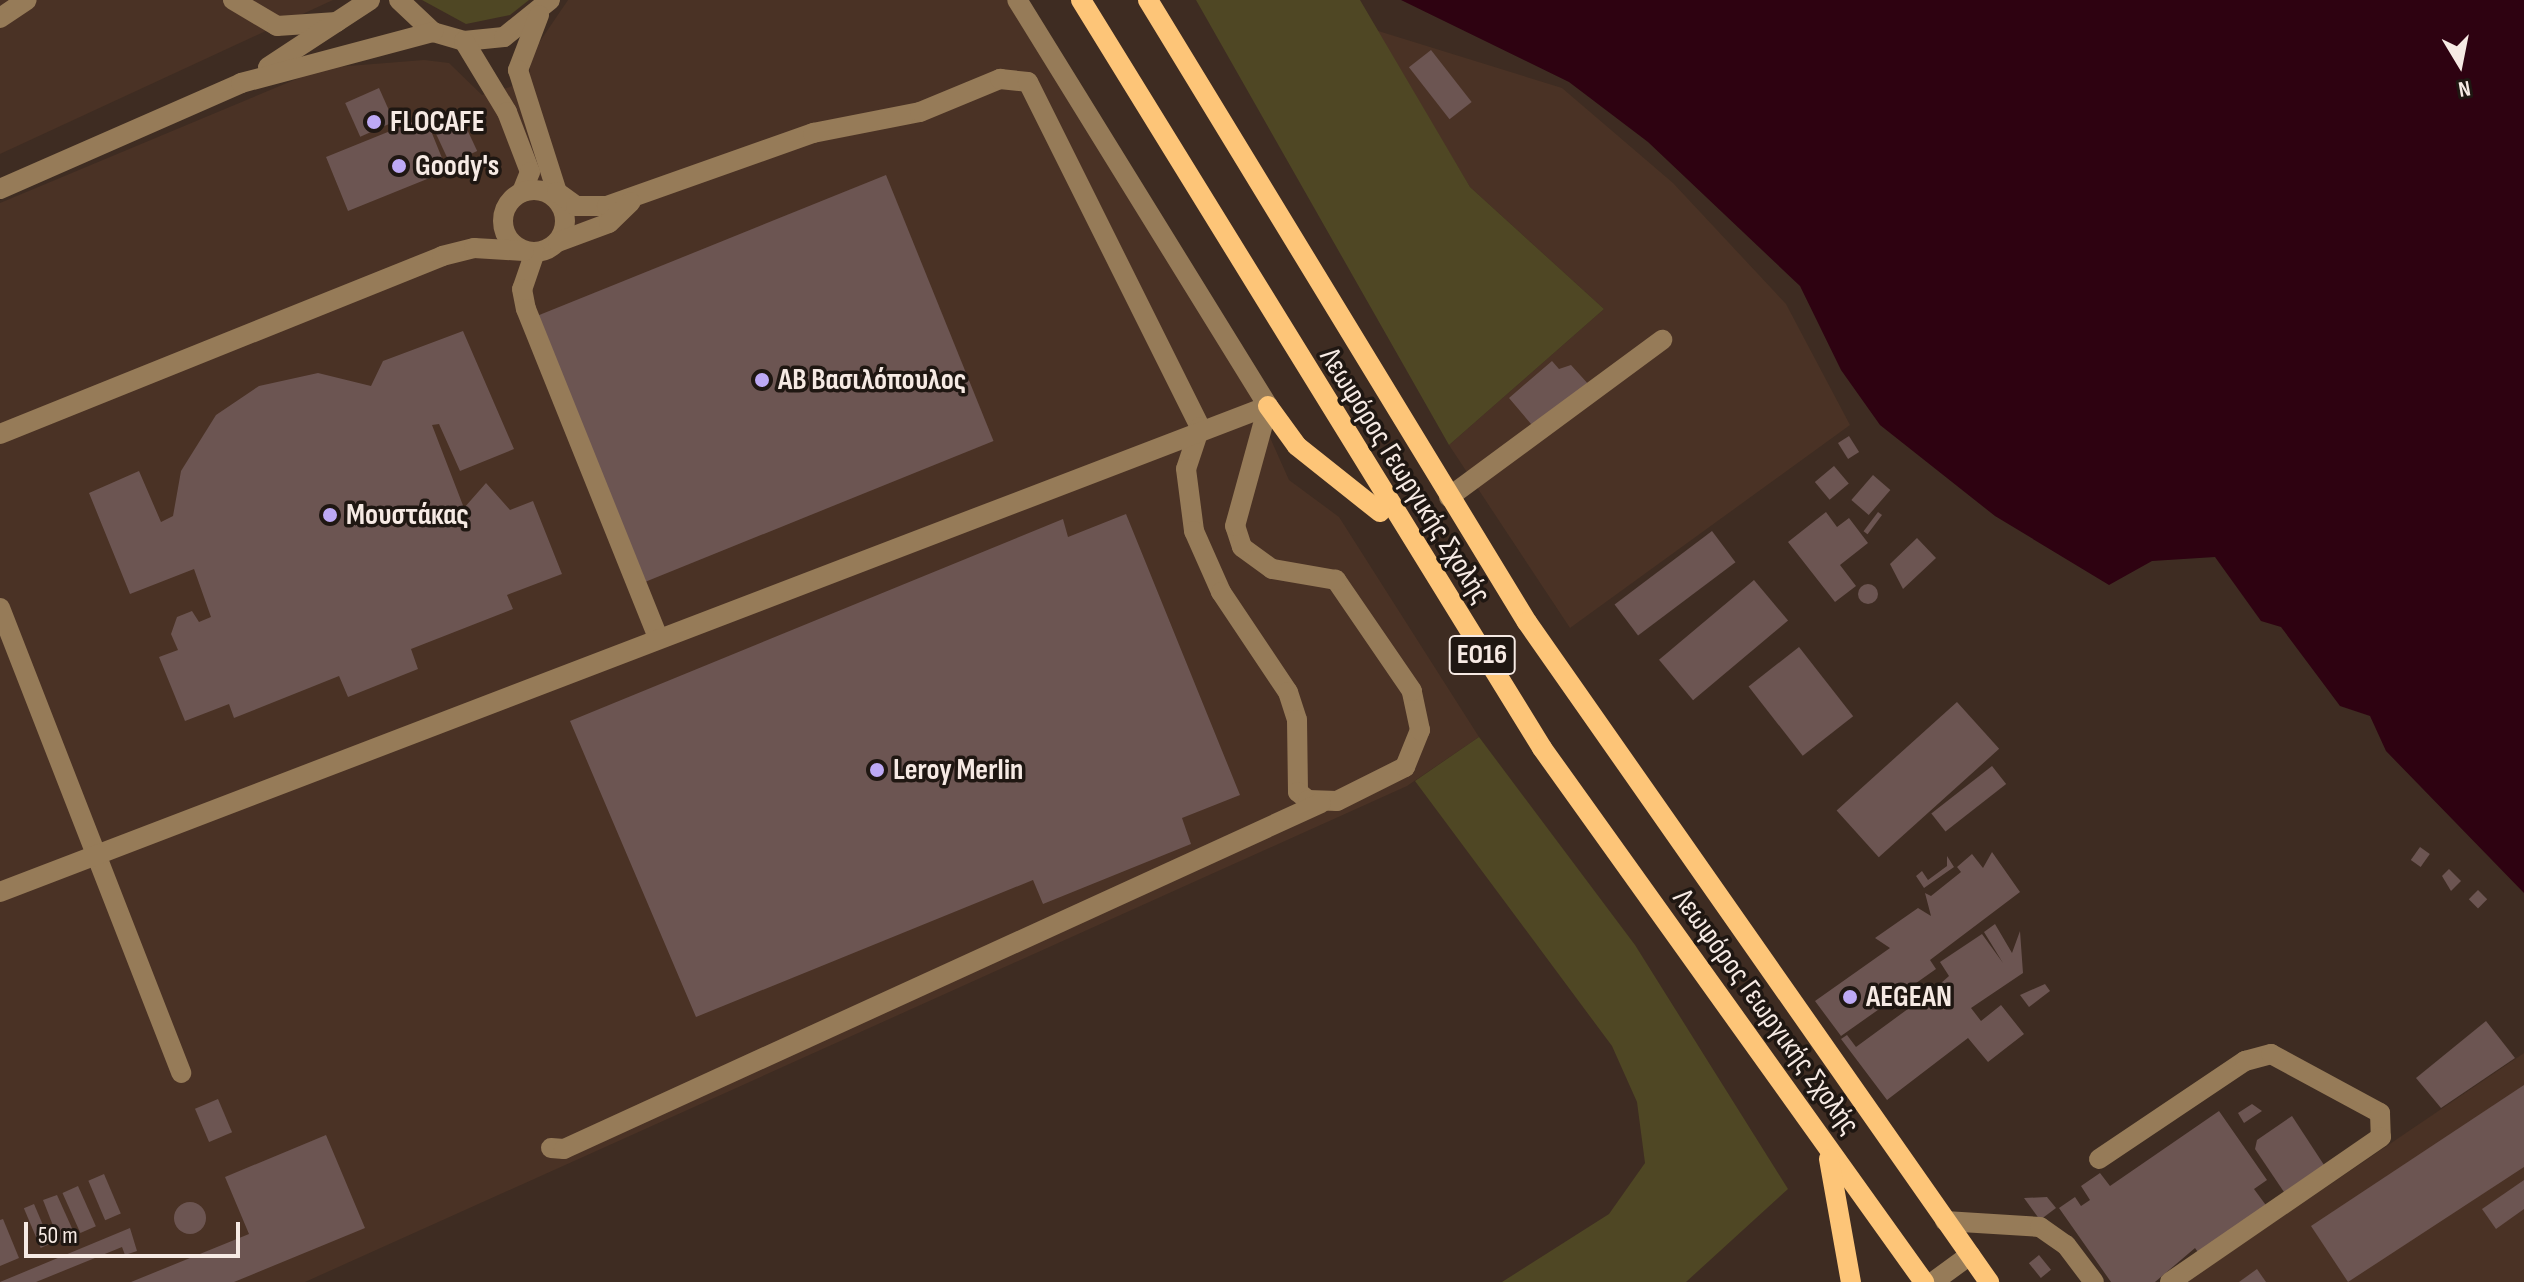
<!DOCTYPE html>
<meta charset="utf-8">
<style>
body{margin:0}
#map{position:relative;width:2524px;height:1282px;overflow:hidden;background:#3e2c22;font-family:"Sofia Sans Condensed",sans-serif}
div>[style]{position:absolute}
.built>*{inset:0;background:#4a3225}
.green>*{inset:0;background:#4f4724}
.water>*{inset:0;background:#2e0211}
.building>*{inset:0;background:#6c5552;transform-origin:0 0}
.round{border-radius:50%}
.minor>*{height:20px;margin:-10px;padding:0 10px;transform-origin:10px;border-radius:10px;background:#967b58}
.minor>.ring{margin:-10px;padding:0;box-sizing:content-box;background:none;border:20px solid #967b58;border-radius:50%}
.major>*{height:20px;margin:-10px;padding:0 10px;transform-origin:10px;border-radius:10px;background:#fdc578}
.dots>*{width:22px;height:22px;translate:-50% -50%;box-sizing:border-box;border:4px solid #1f1712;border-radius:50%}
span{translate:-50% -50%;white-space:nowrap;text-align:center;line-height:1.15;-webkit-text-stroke:7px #1f1712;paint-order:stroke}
.shield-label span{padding:2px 6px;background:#1f1712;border:2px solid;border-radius:6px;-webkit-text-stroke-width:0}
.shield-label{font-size:28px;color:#f6eae4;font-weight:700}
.poi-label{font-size:30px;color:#f6eae4;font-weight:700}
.left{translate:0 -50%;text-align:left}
.street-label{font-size:30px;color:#f6eae4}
.north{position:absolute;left:2420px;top:24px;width:80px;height:80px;-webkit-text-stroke:6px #1f1712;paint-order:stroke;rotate:170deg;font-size:22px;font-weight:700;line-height:32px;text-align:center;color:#f6eae4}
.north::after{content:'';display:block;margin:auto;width:28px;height:36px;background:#f6eae4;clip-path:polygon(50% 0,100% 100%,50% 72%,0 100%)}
.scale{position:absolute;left:24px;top:1222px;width:216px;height:36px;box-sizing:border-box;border:4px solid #f6eae4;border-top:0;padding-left:10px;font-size:24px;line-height:28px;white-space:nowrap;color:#f6eae4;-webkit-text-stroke:6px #1f1712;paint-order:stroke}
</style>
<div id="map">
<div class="built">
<div style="clip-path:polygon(0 0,333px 0,0 154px)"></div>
<div style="clip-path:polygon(568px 0,1016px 0,1247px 386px,1289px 480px,1339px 517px,1479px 737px,1407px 786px,305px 1282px,0 1282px,0 203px,323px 68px,424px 60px,449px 63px,482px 95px,510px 87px,529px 75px,532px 53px)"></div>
<div style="clip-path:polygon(1375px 30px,1562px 88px,1673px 183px,1786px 304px,1850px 425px,1570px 628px,1449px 445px,1604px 309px,1470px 187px)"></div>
<div style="clip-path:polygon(2524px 1053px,2524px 1282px,2186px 1282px)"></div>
</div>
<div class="green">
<div style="clip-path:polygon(422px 0,529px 0,510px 15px,466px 24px)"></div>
<div style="clip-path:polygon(1196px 0,1360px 0,1470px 187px,1604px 309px,1449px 445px)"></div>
<div style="clip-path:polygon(1479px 737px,1635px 945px,1788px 1189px,1686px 1282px,1502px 1282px,1609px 1214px,1645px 1163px,1637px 1102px,1612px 1046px,1415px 781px)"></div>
</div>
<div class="water">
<div style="clip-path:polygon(1401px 0,2524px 0,2524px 893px,2386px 751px,2370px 716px,2340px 706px,2281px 627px,2261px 621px,2215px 557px,2152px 561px,2109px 585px,1995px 516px,1880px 425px,1841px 370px,1800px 286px,1648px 142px,1569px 82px)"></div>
</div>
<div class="building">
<div style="left:1431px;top:50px;width:66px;height:28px;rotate:52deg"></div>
<div style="left:379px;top:88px;width:37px;height:37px;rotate:66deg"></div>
<div style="left:459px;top:112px;width:43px;height:30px;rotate:65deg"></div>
<div style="clip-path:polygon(415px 121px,419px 129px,429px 126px,444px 163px,434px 168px,437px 175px,348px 211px,326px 157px)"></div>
<div style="left:886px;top:175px;width:287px;height:380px;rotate:68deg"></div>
<div style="clip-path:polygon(463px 331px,514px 449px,460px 471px,439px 424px,432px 425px,464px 508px,486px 483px,510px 510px,533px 501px,562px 574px,507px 595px,513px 609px,411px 649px,418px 669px,348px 697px,339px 676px,234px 718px,229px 704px,185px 721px,159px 657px,178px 650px,171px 634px,177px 617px,192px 611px,199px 622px,211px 617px,194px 569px,130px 594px,89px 493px,139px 471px,161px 522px,173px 516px,181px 471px,216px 415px,259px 386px,318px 373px,371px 386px,383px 361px)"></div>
<div style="clip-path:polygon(1552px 361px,1559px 369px,1571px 365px,1590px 386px,1537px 431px,1509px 398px)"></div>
<div style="left:1849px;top:436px;width:19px;height:13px;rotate:58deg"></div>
<div style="left:1834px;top:466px;width:23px;height:25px;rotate:50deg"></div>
<div style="left:1873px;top:475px;width:23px;height:33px;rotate:41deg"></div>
<div style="clip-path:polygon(1826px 512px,1837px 527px,1849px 518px,1868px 543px,1840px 565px,1856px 586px,1835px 602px,1788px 542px)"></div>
<div style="left:1878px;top:512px;width:5px;height:24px;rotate:37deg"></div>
<div style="clip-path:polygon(1126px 514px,1240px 795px,1182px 818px,1191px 844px,1043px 904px,1033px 880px,696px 1017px,570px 721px,1063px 519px,1068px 537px)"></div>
<div style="left:1712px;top:531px;width:39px;height:122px;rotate:53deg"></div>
<div style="clip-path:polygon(1917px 538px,1936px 558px,1903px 589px,1890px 564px)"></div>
<div style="left:1754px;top:580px;width:53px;height:124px;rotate:50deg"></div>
<div class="round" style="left:1858px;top:584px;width:20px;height:20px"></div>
<div style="left:1799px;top:647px;width:88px;height:64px;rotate:52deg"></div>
<div style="left:1957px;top:702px;width:63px;height:162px;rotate:48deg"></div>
<div style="left:1992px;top:766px;width:23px;height:77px;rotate:52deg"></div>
<div style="left:2420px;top:847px;width:12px;height:16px;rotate:35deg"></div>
<div style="clip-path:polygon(1992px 852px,2020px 892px,1930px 960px,1936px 969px,1841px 1036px,1815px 1001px,1890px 948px,1875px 938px,1918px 908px,1931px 916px,1925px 893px,1931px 896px,1961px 872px,1957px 867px,1972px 854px,1983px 868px)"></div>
<div style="clip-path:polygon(1947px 856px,1954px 867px,1924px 888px,1916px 876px,1922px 871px,1928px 880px,1947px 866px)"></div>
<div style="clip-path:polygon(2449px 869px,2461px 881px,2451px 891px,2442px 876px)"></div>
<div style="left:2478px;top:890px;width:13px;height:13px;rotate:45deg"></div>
<div style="clip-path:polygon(1995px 924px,2012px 953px,2020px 931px,2023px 973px,1971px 1008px,1981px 1021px,2001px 1005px,2024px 1034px,1988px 1062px,1968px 1038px,1887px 1100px,1841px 1039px,1847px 1035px,1856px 1047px,1931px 992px,1949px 976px,1940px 962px,1982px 934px,2003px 963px,1984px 932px)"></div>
<div style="clip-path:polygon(2045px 984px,2050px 991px,2029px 1007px,2020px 995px)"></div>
<div style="clip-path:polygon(2486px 1021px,2515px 1058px,2441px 1108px,2416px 1078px)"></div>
<div style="clip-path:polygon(2524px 1085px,2524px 1167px,2348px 1282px,2311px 1226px)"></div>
<div style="left:218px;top:1099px;width:36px;height:25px;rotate:67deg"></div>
<div style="clip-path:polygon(2252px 1104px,2262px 1111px,2244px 1123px,2238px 1113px)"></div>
<div style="clip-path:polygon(2219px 1111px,2267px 1180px,2254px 1189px,2268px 1208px,2200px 1255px,2195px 1248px,2155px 1282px,2111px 1282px,2059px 1208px,2075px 1197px,2081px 1206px,2090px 1200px,2081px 1186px,2100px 1173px,2110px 1186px)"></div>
<div style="clip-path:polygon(2292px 1116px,2326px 1168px,2286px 1195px,2255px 1149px,2257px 1140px)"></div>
<div style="clip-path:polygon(326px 1135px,365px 1228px,234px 1282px,131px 1282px,249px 1234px,225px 1177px)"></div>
<div style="left:104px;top:1174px;width:43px;height:17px;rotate:67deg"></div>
<div style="clip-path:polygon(2524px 1180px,2524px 1209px,2496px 1229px,2482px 1209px)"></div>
<div style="left:78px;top:1186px;width:44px;height:17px;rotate:66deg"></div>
<div style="clip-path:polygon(57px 1195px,75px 1235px,59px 1241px,43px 1200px)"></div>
<div style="clip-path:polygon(2047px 1197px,2056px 1208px,2040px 1220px,2024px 1198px)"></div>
<div class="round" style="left:174px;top:1202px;width:32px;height:32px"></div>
<div style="left:34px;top:1204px;width:43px;height:11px;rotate:67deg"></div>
<div style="clip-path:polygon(3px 1219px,19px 1258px,0 1266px,0 1220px)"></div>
<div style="clip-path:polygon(130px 1228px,137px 1251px,125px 1255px,122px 1247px,36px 1282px,0 1282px)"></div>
<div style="left:2039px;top:1255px;width:19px;height:13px;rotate:51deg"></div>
<div style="clip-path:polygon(2257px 1269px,2266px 1282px,2239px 1282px)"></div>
</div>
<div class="minor">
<div style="left:233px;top:0;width:51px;rotate:30.6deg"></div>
<div style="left:277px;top:26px;width:60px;rotate:-3.8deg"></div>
<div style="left:399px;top:0;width:47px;rotate:43.3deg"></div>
<div style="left:433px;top:32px;width:32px;rotate:16deg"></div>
<div style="left:464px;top:41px;width:40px;rotate:-5.7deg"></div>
<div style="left:504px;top:37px;width:59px;rotate:-38.8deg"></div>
<div style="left:539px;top:15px;width:59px;rotate:110.9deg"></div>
<div style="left:518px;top:70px;width:142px;rotate:72.3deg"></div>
<div style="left:0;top:18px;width:32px;rotate:-34deg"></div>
<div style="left:464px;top:41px;width:83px;rotate:58.8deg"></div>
<div style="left:507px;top:112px;width:64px;rotate:69deg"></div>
<div style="left:530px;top:172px;width:22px;rotate:112deg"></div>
<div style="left:268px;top:67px;width:122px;rotate:-33.3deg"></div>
<div style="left:0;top:189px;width:263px;rotate:-23.7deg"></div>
<div style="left:241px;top:83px;width:199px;rotate:-14.9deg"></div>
<div class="ring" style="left:503px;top:190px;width:42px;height:42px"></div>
<div style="left:557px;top:192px;width:24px;rotate:36deg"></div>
<div style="left:576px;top:206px;width:31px"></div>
<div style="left:607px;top:206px;width:219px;rotate:-19.5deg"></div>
<div style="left:813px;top:133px;width:109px;rotate:-11.1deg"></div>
<div style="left:920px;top:112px;width:87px;rotate:-22.4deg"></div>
<div style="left:1000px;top:79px;width:28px;rotate:6deg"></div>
<div style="left:1028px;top:82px;width:385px;rotate:63.5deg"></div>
<div style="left:1200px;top:427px;width:44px;rotate:108.4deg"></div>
<div style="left:1186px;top:469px;width:63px;rotate:82.6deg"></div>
<div style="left:1194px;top:531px;width:67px;rotate:66.1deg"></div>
<div style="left:1221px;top:592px;width:120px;rotate:56.2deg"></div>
<div style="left:1288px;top:692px;width:29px;rotate:72deg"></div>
<div style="left:1297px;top:720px;width:72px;rotate:89.2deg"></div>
<div style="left:1298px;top:792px;width:13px;rotate:39deg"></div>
<div style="left:1308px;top:800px;width:29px;rotate:2deg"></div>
<div style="left:1337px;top:801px;width:76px;rotate:-26.6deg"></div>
<div style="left:1405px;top:767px;width:40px;rotate:-68deg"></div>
<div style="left:1420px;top:730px;width:40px;rotate:-102deg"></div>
<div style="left:1412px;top:691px;width:135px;rotate:-124.4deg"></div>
<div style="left:1336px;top:580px;width:65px;rotate:-170.2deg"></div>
<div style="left:1272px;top:569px;width:37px;rotate:-144deg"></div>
<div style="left:1242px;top:547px;width:22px;rotate:-108deg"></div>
<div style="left:1235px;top:526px;width:124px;rotate:-74.6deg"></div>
<div style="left:1268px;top:406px;width:477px;rotate:-121.7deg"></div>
<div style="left:558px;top:242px;width:54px;rotate:-20.4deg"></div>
<div style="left:609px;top:223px;width:30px;rotate:-44deg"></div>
<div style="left:535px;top:252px;width:39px;rotate:109deg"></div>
<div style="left:522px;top:289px;width:20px;rotate:79deg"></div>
<div style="left:526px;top:309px;width:351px;rotate:68.1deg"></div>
<div style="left:0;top:434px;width:476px;rotate:-21.9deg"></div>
<div style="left:442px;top:256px;width:33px;rotate:-14deg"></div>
<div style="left:474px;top:248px;width:50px;rotate:3.4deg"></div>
<div style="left:1449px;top:497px;width:265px;rotate:-36.4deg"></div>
<div style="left:0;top:608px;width:499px;rotate:68.7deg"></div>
<div style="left:0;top:892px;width:1358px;rotate:-20.97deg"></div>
<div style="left:551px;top:1148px;width:13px;rotate:4deg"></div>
<div style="left:564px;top:1149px;width:832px;rotate:-24.56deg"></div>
<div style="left:2099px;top:1159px;width:176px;rotate:-33.9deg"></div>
<div style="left:2245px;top:1061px;width:27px;rotate:-15deg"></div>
<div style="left:2271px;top:1054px;width:124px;rotate:28.4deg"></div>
<div style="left:2380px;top:1113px;width:24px;rotate:88deg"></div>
<div style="left:2381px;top:1137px;width:256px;rotate:145.5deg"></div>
<div style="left:1945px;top:1221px;width:95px;rotate:3.6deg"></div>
<div style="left:2040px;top:1227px;width:32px;rotate:35deg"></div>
<div style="left:2066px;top:1245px;width:46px;rotate:52.9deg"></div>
<div style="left:1933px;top:1282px;width:46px;rotate:-36.1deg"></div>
</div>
<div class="major">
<div style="left:1081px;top:0;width:879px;rotate:58.35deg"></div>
<div style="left:1542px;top:748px;width:657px;rotate:54.42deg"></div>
<div style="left:1148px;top:0;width:728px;rotate:58.65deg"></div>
<div style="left:1527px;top:622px;width:806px;rotate:55.01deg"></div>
<div style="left:1268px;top:406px;width:49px;rotate:54.1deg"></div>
<div style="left:1297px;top:446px;width:106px;rotate:38.5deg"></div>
<div style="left:1829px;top:1159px;width:125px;rotate:79.9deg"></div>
</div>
<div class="dots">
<div style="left:374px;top:122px;background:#bda9f5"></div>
<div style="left:399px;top:166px;background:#bda9f5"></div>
<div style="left:762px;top:380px;background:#bda9f5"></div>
<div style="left:330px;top:515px;background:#bda9f5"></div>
<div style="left:877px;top:770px;background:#bda9f5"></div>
<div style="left:1850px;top:997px;background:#bda9f5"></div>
</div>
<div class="shield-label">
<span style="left:1482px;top:655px">ΕΟ16</span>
</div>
<div class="poi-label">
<span class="left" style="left:390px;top:122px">FLOCAFE</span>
<span class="left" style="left:415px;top:166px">Goody's</span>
<span class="left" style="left:778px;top:380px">ΑΒ Βασιλόπουλος</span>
<span class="left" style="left:346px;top:515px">Μουστάκας</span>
<span class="left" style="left:893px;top:770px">Leroy Merlin</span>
<span class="left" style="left:1866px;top:997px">AEGEAN</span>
</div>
<div class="street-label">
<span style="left:1405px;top:476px;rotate:58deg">Λεωφόρος Γεωργικής Σχολής</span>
<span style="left:1766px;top:1012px;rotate:54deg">Λεωφόρος Γεωργικής Σχολής</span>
</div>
<div class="north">N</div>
<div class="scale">50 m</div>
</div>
